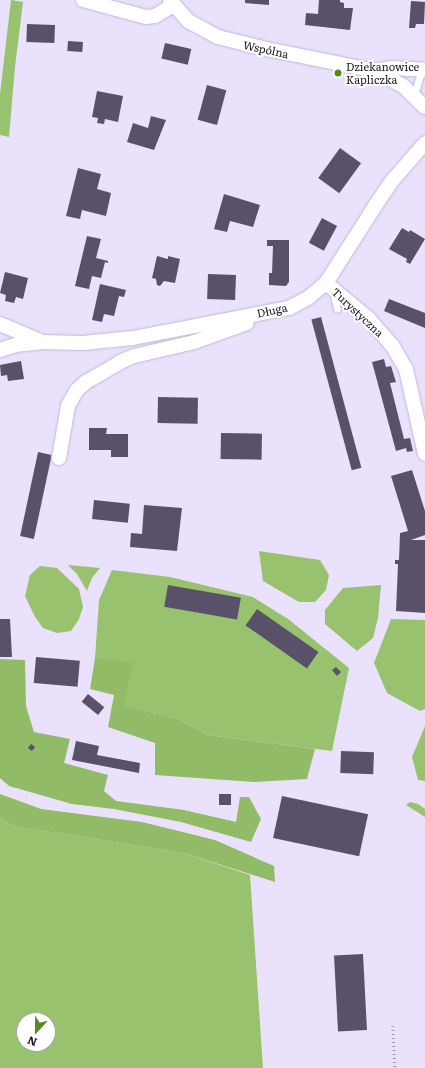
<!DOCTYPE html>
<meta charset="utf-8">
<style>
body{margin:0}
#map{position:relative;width:425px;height:1068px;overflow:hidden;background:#eae1fd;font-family:Literata,serif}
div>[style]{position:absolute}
.green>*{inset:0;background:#99c26f}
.forest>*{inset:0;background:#91bb66}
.building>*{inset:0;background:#595169;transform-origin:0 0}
.path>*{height:2.5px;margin-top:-1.25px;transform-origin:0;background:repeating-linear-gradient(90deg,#a19aaf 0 1px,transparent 0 4px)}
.roads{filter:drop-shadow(0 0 1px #c2b9d4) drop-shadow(0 0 1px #c2b9d4)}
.service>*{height:7px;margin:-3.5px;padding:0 3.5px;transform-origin:3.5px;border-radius:3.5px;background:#fff}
.minor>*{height:14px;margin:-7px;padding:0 7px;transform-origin:7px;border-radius:7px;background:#fff}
.dots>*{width:11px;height:11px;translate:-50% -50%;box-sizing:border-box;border:2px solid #fff;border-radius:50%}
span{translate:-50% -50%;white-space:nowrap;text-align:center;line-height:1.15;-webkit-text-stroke:4px #fff;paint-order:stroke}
.street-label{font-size:11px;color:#1c1822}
.poi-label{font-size:11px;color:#1c1822}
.left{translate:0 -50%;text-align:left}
.north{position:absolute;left:16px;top:1012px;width:40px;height:40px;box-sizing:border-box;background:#fff;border:1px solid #a4a3a7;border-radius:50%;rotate:202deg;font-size:11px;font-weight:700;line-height:16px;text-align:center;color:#1c1822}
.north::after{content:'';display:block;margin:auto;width:14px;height:18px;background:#598a1f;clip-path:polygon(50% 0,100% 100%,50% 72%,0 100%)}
</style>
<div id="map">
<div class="green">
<div style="clip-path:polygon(11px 0,23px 2px,15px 67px,9px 137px,0 135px,0 94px)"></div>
<div style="clip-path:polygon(259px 551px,320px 560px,329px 575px,326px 590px,315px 602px,299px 602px,263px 581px)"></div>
<div style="clip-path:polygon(68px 565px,100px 568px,92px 578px,87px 591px,77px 574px)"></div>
<div style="clip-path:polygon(40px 566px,57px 568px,79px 589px,83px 607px,79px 619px,71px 631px,57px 633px,43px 628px,35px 617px,25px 596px,30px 575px)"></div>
<div style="clip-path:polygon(112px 570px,170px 577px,253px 597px,288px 619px,349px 668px,332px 751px,208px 735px,178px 719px,123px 706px,95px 658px,99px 600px)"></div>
<div style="clip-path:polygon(381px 585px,378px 618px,373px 638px,357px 651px,325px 624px,325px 610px,343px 588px)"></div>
<div style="clip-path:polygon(391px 619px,425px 620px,425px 709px,420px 711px,387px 693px,374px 663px)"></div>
<div style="clip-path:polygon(425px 726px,425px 781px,418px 780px,412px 757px)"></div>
<div style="clip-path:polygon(410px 802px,418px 804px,425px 809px,425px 817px,406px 805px)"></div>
<div style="clip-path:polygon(evenodd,0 817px,13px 826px,184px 853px,250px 875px,263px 1068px,0 1068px,0 817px,24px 1020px,48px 1020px,48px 1044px,24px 1044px,24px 1020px)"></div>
</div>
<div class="forest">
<div style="clip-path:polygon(95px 658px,133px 663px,124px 706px,178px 719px,208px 735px,315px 749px,307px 779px,254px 782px,155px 775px,155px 743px,108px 727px,114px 695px,90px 689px)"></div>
<div style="clip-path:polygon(0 659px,25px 660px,26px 706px,34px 732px,70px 739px,64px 763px,108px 775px,104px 791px,116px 801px,184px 810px,236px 822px,240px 797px,249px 797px,261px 819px,251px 842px,181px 822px,114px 809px,72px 804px,9px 786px,0 778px)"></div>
<div style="clip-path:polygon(0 794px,41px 809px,142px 822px,215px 840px,274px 866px,275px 882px,184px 853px,13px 826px,0 817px)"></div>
</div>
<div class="building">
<div style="clip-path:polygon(245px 0,269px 0,269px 5px,245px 3px)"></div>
<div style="clip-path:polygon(319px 0,340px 0,340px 2px,344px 3px,344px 8px,353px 8px,350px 30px,305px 25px,306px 13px,318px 14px)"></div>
<div style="clip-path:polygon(411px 1px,425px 2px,424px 24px,416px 24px,415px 28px,409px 28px)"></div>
<div style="left:27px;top:24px;width:28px;height:18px;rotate:2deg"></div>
<div style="left:68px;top:41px;width:15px;height:10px;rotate:4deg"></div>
<div style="left:165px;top:43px;width:27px;height:16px;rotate:13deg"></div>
<div style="left:207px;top:85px;width:20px;height:36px;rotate:15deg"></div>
<div style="clip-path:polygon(97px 91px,123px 96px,118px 122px,105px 119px,104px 124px,97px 123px,98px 118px,92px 117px)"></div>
<div style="clip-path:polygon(151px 116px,166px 120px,154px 150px,127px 142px,133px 123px,148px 128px)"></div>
<div style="left:340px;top:148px;width:26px;height:37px;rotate:36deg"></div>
<div style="clip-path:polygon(78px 168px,101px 174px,97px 189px,111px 193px,106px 216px,82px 210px,80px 219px,66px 216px)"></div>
<div style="clip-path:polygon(224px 194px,260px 205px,253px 227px,230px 221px,227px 232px,214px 229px)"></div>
<div style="left:322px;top:218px;width:17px;height:28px;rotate:28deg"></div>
<div style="clip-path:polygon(402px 228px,409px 232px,410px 230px,425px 239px,410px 264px,406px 262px,407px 259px,389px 249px)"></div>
<div style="clip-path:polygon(87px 236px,101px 239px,96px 258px,108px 261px,108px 263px,105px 262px,101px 278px,92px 276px,89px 289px,75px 286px)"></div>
<div style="clip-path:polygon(267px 240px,289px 240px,289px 282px,286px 286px,269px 285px,269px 273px,272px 273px,273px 246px,267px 246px)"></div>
<div style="clip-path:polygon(157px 256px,168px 259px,168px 256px,180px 259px,175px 283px,164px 281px,160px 286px,157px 285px,156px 279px,152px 278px)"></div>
<div style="clip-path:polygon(5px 272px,28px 278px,23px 299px,16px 297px,14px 303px,5px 301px,6px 295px,0 293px)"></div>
<div style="left:208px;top:274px;width:28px;height:25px;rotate:2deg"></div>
<div style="clip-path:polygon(100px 284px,126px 290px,124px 297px,119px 296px,114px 316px,104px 314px,102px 322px,92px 320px)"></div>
<div style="clip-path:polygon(389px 299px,425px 313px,425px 328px,384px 311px)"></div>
<div style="left:321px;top:317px;width:156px;height:10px;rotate:75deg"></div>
<div style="clip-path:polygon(384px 359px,386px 367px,391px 366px,396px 382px,390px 383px,404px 439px,410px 438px,413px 451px,407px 452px,406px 448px,396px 451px,372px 362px)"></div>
<div style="clip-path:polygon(21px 361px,24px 379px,8px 381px,7px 375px,1px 376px,0 365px)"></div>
<div style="left:158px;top:397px;width:40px;height:26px;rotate:1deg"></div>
<div style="clip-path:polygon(89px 428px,107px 428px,106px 434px,128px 434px,128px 457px,111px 457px,111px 450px,89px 450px)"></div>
<div style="left:221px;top:433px;width:41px;height:26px;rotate:1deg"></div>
<div style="left:38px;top:452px;width:14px;height:86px;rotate:12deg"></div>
<div style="clip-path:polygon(412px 470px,425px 511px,425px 535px,411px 540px,425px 540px,425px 613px,396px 611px,398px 564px,395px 564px,395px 560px,399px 560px,400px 533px,408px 531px,391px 476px)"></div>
<div style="left:94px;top:500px;width:36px;height:19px;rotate:6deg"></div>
<div style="clip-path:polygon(144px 505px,182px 508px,177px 551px,130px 547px,131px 533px,142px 534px)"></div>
<div style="left:168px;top:585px;width:74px;height:22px;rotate:10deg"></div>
<div style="left:257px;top:609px;width:75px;height:20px;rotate:35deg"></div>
<div style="clip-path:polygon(0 619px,10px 619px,12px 657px,0 657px)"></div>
<div style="left:36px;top:657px;width:44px;height:26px;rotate:5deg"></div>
<div style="clip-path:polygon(336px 667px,341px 672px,337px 676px,332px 670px)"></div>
<div style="left:88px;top:694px;width:21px;height:10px;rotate:39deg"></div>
<div style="clip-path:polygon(76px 741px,99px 746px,97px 755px,140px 763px,139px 773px,72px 760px)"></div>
<div style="left:31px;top:744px;width:5px;height:5px;rotate:37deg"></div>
<div style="left:341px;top:751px;width:33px;height:22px;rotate:2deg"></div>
<div style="left:219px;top:794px;width:12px;height:11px"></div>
<div style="left:282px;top:796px;width:88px;height:43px;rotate:12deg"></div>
<div style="left:363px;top:954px;width:76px;height:29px;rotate:87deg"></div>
</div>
<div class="path">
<div style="left:393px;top:1026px;width:42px;rotate:87.3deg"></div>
</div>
<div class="roads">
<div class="service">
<div style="left:414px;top:95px;width:27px;rotate:-73deg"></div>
<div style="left:333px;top:290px;width:19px;rotate:78deg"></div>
</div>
<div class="minor">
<div style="left:83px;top:0;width:65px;rotate:15.1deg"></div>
<div style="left:146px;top:17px;width:9px;rotate:-6deg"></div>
<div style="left:155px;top:16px;width:21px;rotate:-31deg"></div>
<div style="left:170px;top:0;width:28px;rotate:49deg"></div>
<div style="left:188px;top:21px;width:34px;rotate:28deg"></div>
<div style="left:218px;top:37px;width:45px;rotate:14deg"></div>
<div style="left:262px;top:48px;width:115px;rotate:11.5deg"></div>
<div style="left:375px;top:71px;width:32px;rotate:28deg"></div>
<div style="left:403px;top:86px;width:30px;rotate:44deg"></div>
<div style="left:375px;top:71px;width:17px;rotate:-10deg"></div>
<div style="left:392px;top:68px;width:33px;rotate:3deg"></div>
<div style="left:326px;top:283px;width:56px;rotate:39.9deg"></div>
<div style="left:369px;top:319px;width:35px;rotate:49deg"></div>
<div style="left:392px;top:345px;width:28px;rotate:60deg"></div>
<div style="left:406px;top:369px;width:87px;rotate:77.4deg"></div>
<div style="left:0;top:324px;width:41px;rotate:22.8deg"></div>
<div style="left:0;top:350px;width:16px;rotate:-18deg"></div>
<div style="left:15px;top:345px;width:27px;rotate:-6deg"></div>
<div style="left:42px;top:342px;width:41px;rotate:1.4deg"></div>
<div style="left:83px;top:343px;width:50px;rotate:-5.7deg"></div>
<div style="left:133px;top:338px;width:159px;rotate:-10.9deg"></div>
<div style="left:289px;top:308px;width:21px;rotate:-28deg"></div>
<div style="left:308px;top:298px;width:23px;rotate:-40deg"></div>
<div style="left:326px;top:283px;width:91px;rotate:-57.5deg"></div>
<div style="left:375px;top:206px;width:30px;rotate:-56deg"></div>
<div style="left:392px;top:181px;width:50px;rotate:-49deg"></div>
<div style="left:59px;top:458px;width:53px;rotate:-80.2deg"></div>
<div style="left:68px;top:406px;width:18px;rotate:-61deg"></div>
<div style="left:77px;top:390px;width:12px;rotate:-42deg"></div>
<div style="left:86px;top:382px;width:39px;rotate:-30deg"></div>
<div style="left:120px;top:362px;width:15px;rotate:-23deg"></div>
<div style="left:134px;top:356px;width:62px;rotate:-13.1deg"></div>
<div style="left:194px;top:342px;width:56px;rotate:-19.7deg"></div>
</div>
</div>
<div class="dots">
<div style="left:338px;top:73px;background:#598a1f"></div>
</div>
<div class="street-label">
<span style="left:266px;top:49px;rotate:12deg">Wspólna</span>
<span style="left:272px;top:310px;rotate:-12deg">Długa</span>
<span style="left:358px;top:312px;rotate:43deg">Turystyczna</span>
</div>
<div class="poi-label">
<span class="left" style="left:346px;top:73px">Dziekanowice<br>Kapliczka</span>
</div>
<div class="north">N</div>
</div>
